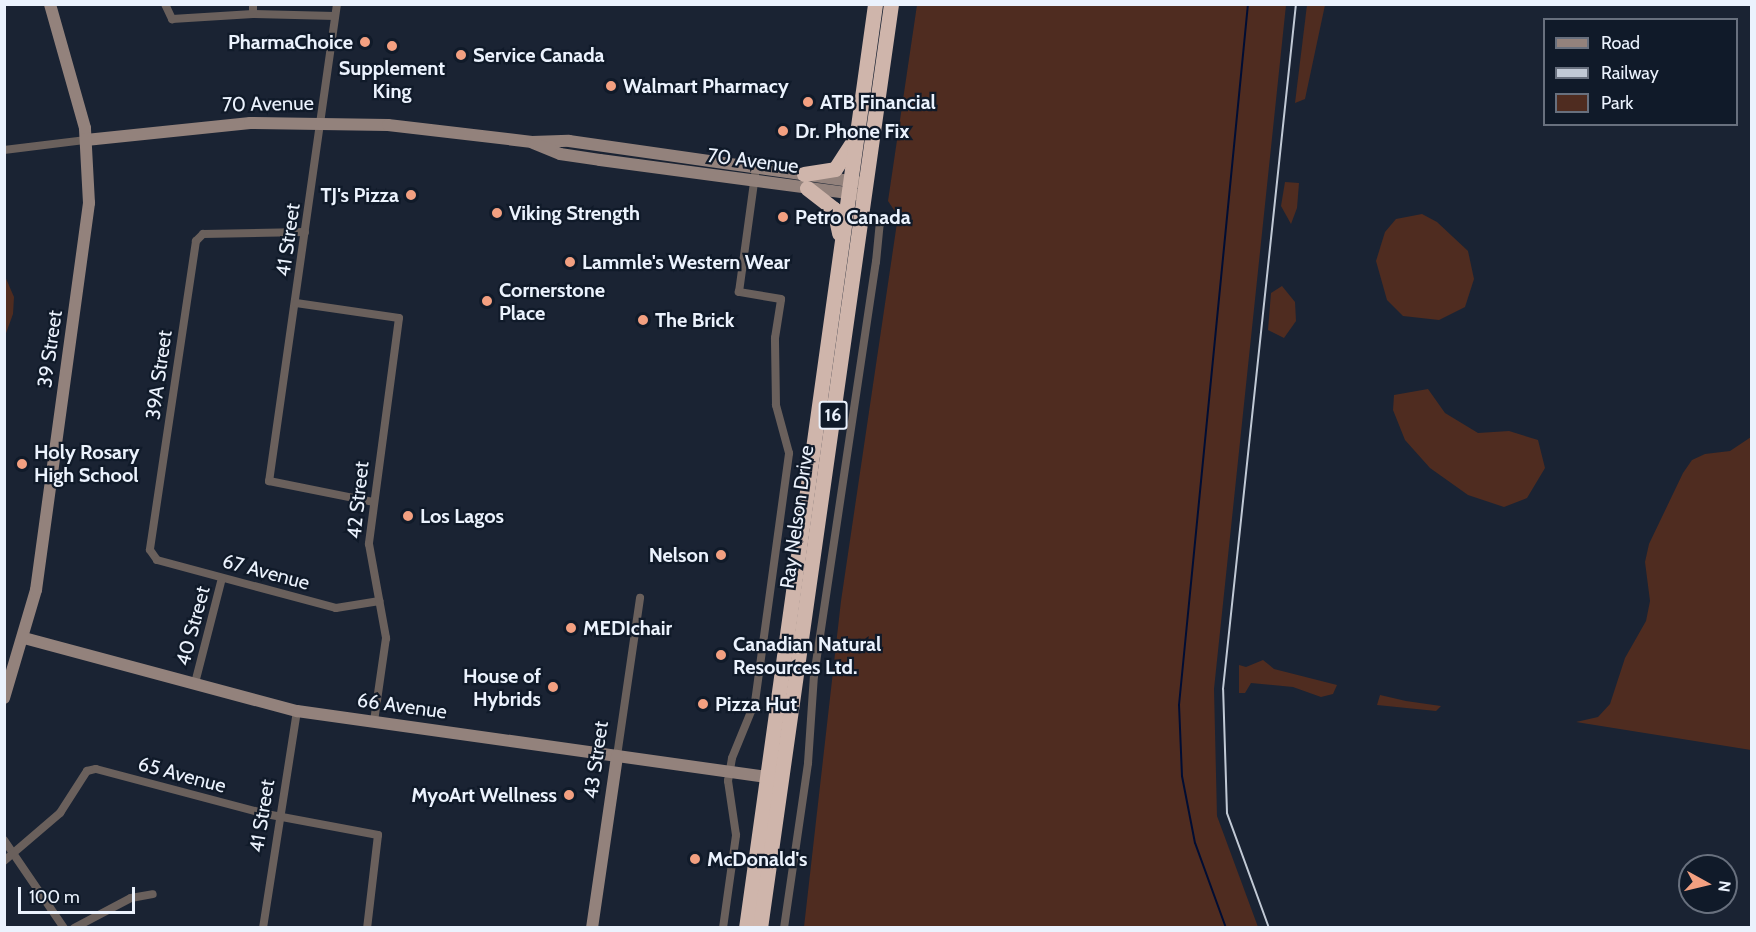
<!DOCTYPE html>
<style>
body{margin:0}
#map{position:relative;width:1756px;height:932px;overflow:hidden;background:#1a2333;font-family:Cabin,sans-serif}
div>[style]{position:absolute}
.green>*{inset:0;background:#4f2c20}
.stream>*{height:2px;margin:-1px;padding:0 1px;transform-origin:1px;border-radius:1px;background:#000d33}
.street>*{height:8px;margin:-4px;padding:0 4px;transform-origin:4px;border-radius:4px;background:#6a605c}
.secondary>*{height:12px;margin:-6px;padding:0 6px;transform-origin:6px;border-radius:6px;background:#93827c}
.highway>*{height:15px;margin:-7.5px;padding:0 7.5px;transform-origin:7.5px;border-radius:7.5px;background:#cfb5ab}
.rail>*{height:2px;margin:-1px;padding:0 1px;transform-origin:1px;border-radius:1px;background:#c1c9d5}
.dots>*{width:16px;height:16px;translate:-50% -50%;box-sizing:border-box;border:3px solid #101a29;border-radius:50%}
span{translate:-50% -50%;white-space:nowrap;text-align:center;line-height:1.15;-webkit-text-stroke:4.5px #101a29;paint-order:stroke}
.shield-label span{padding:2px 4px;background:#101a29;border:2px solid;border-radius:4px;-webkit-text-stroke-width:0}
.shield-label{font-size:18px;color:#ebf2fd;font-weight:700}
.poi-label{font-size:20px;color:#ebf2fd;font-weight:700}
.right{translate:-100% -50%;text-align:right}
.left{translate:0 -50%;text-align:left}
.street-label{font-size:20px;color:#ebf2fd}
.frame{position:absolute;inset:0;border:6px solid #ebf2fd;pointer-events:none}
.legend{position:absolute;left:1543px;top:18px;width:195px;height:108px;box-sizing:border-box;background:#101a29;border:2px solid #68707e;margin:0;padding:8px 10px;list-style:none;font-size:18px;color:#ebf2fd}
.legend li{display:flex;align-items:center;gap:12px;height:30px}
.legend b{width:30px;border:2px solid #68707e}
.north{position:absolute;left:1678px;top:854px;width:60px;height:60px;box-sizing:border-box;background:#101a29;border:2px solid #68707e;border-radius:50%;rotate:98deg;font-size:16px;font-weight:700;line-height:24px;text-align:center;color:#ebf2fd}
.north::after{content:'';display:block;margin:auto;width:21px;height:27px;background:#f3a081;clip-path:polygon(50% 0,100% 100%,50% 72%,0 100%)}
.scale{position:absolute;left:18px;top:887px;width:117px;height:27px;box-sizing:border-box;border:3px solid #ebf2fd;border-top:0;padding-left:8px;font-size:18px;line-height:21px;white-space:nowrap;color:#ebf2fd;-webkit-text-stroke:4px #101a29;paint-order:stroke}
</style>
<div id="map">
<div class="green">
<div style="clip-path:polygon(917px 5px,1286px 5px,1214px 689px,1217px 816px,1258px 927px,804px 927px,841px 601px,898px 216px,888px 201px)"></div>
<div style="clip-path:polygon(1307px 5px,1325px 5px,1305px 99px,1295px 103px)"></div>
<div style="clip-path:polygon(1285px 182px,1299px 183px,1297px 208px,1291px 224px,1281px 206px)"></div>
<div style="clip-path:polygon(1422px 214px,1437px 222px,1468px 251px,1474px 279px,1465px 307px,1439px 320px,1403px 316px,1387px 300px,1376px 261px,1385px 232px,1396px 219px)"></div>
<div style="clip-path:polygon(4px 274px,14px 297px,13px 314px,5px 336px)"></div>
<div style="clip-path:polygon(1282px 286px,1295px 302px,1296px 321px,1284px 338px,1268px 330px,1271px 293px)"></div>
<div style="clip-path:polygon(1428px 389px,1445px 413px,1478px 433px,1509px 431px,1538px 440px,1545px 468px,1527px 498px,1504px 507px,1468px 495px,1430px 468px,1405px 440px,1393px 410px,1394px 395px)"></div>
<div style="clip-path:polygon(1751px 437px,1751px 750px,1576px 722px,1598px 717px,1610px 704px,1625px 658px,1646px 621px,1650px 601px,1645px 562px,1649px 544px,1683px 473px,1692px 460px,1705px 454px,1730px 451px)"></div>
<div style="clip-path:polygon(1263px 660px,1274px 669px,1337px 685px,1333px 694px,1321px 697px,1293px 687px,1251px 683px,1245px 693px,1239px 693px,1239px 665px,1246px 667px)"></div>
<div style="clip-path:polygon(1380px 695px,1406px 701px,1441px 706px,1436px 711px,1377px 705px)"></div>
</div>
<div class="stream">
<div style="left:1226px;top:928px;width:90px;rotate:-110deg"></div>
<div style="left:1195px;top:843px;width:68px;rotate:-101deg"></div>
<div style="left:1182px;top:776px;width:71px;rotate:-92.4deg"></div>
<div style="left:1179px;top:705px;width:704px;rotate:-84.38deg"></div>
</div>
<div class="street">
<div style="left:165px;top:4px;width:17px;rotate:65deg"></div>
<div style="left:172px;top:19px;width:81px;rotate:-3.5deg"></div>
<div style="left:253px;top:14px;width:82px;rotate:1.4deg"></div>
<div style="left:253px;top:4px;width:10px;rotate:90deg"></div>
<div style="left:337px;top:4px;width:482px;rotate:98.1deg"></div>
<div style="left:269px;top:481px;width:106px;rotate:11.4deg"></div>
<div style="left:4px;top:150px;width:83px;rotate:-7deg"></div>
<div style="left:305px;top:232px;width:102px;rotate:178.9deg"></div>
<div style="left:203px;top:234px;width:10px;rotate:135deg"></div>
<div style="left:196px;top:241px;width:312px;rotate:98.5deg"></div>
<div style="left:150px;top:550px;width:12px;rotate:55deg"></div>
<div style="left:157px;top:560px;width:185px;rotate:15deg"></div>
<div style="left:336px;top:608px;width:44px;rotate:-9.2deg"></div>
<div style="left:296px;top:303px;width:104px;rotate:8.3deg"></div>
<div style="left:399px;top:318px;width:228px;rotate:97.6deg"></div>
<div style="left:369px;top:544px;width:96px;rotate:79.7deg"></div>
<div style="left:386px;top:638px;width:84px;rotate:98.2deg"></div>
<div style="left:195px;top:683px;width:108px;rotate:-75.6deg"></div>
<div style="left:617px;top:756px;width:160px;rotate:-81.7deg"></div>
<div style="left:4px;top:840px;width:107px;rotate:55.7deg"></div>
<div style="left:4px;top:861px;width:74px;rotate:-40.6deg"></div>
<div style="left:60px;top:813px;width:50px;rotate:-57.3deg"></div>
<div style="left:87px;top:771px;width:9px;rotate:-13deg"></div>
<div style="left:96px;top:769px;width:176px;rotate:14.8deg"></div>
<div style="left:266px;top:814px;width:114px;rotate:10.6deg"></div>
<div style="left:378px;top:835px;width:94px;rotate:96.7deg"></div>
<div style="left:74px;top:928px;width:64px;rotate:-27.8deg"></div>
<div style="left:131px;top:898px;width:22px;rotate:-10deg"></div>
<div style="left:263px;top:928px;width:220px;rotate:-81.1deg"></div>
<div style="left:723px;top:928px;width:94px;rotate:-82deg"></div>
<div style="left:736px;top:835px;width:55px;rotate:-98.4deg"></div>
<div style="left:728px;top:781px;width:23px;rotate:-80deg"></div>
<div style="left:732px;top:758px;width:61px;rotate:-67.7deg"></div>
<div style="left:755px;top:702px;width:251px;rotate:-82.2deg"></div>
<div style="left:789px;top:453px;width:50px;rotate:-105.2deg"></div>
<div style="left:776px;top:405px;width:67px;rotate:-90.9deg"></div>
<div style="left:775px;top:338px;width:39px;rotate:-81deg"></div>
<div style="left:781px;top:299px;width:43px;rotate:-170.5deg"></div>
<div style="left:739px;top:292px;width:125px;rotate:-82.2deg"></div>
<div style="left:784px;top:928px;width:167px;rotate:-81.7deg"></div>
<div style="left:808px;top:763px;width:87px;rotate:-86.1deg"></div>
<div style="left:814px;top:676px;width:419px;rotate:-81.5deg"></div>
<div style="left:876px;top:262px;width:41px;rotate:-84.4deg"></div>
<div style="left:880px;top:221px;width:19px;rotate:-171deg"></div>
</div>
<div class="secondary">
<div style="left:86px;top:140px;width:165px;rotate:-5.9deg"></div>
<div style="left:250px;top:123px;width:138px;rotate:0.8deg"></div>
<div style="left:388px;top:125px;width:145px;rotate:6.7deg"></div>
<div style="left:532px;top:142px;width:37px;rotate:-2deg"></div>
<div style="left:569px;top:141px;width:291px;rotate:8.1deg"></div>
<div style="left:533px;top:143px;width:29px;rotate:22deg"></div>
<div style="left:560px;top:154px;width:40px;rotate:8.5deg"></div>
<div style="left:600px;top:160px;width:258px;rotate:7.6deg"></div>
<div style="left:24px;top:638px;width:283px;rotate:15deg"></div>
<div style="left:297px;top:711px;width:482px;rotate:8deg"></div>
<div style="left:4px;top:698px;width:113px;rotate:-73.5deg"></div>
<div style="left:36px;top:590px;width:391px;rotate:-82.2deg"></div>
<div style="left:89px;top:203px;width:75px;rotate:-93.1deg"></div>
<div style="left:85px;top:128px;width:129px;rotate:-105.8deg"></div>
<div style="left:592px;top:928px;width:174px;rotate:-81.7deg"></div>
</div>
<div class="highway">
<div style="left:804px;top:174px;width:31px;rotate:-9deg"></div>
<div style="left:835px;top:169px;width:33px;rotate:-57deg"></div>
<div style="left:807px;top:188px;width:34px;rotate:38deg"></div>
<div style="left:834px;top:209px;width:25px;rotate:78deg"></div>
<div style="left:746px;top:928px;width:933px;rotate:-82.05deg"></div>
<div style="left:760px;top:928px;width:933px;rotate:-81.93deg"></div>
</div>
<div class="rail">
<div style="left:1269px;top:928px;width:122px;rotate:-110.1deg"></div>
<div style="left:1227px;top:813px;width:124px;rotate:-91.8deg"></div>
<div style="left:1223px;top:689px;width:689px;rotate:-83.92deg"></div>
</div>
<div class="dots">
<div style="left:365px;top:42px;background:#f3a081"></div>
<div style="left:392px;top:46px;background:#f3a081"></div>
<div style="left:461px;top:55px;background:#f3a081"></div>
<div style="left:611px;top:86px;background:#f3a081"></div>
<div style="left:808px;top:102px;background:#f3a081"></div>
<div style="left:783px;top:131px;background:#f3a081"></div>
<div style="left:411px;top:195px;background:#f3a081"></div>
<div style="left:497px;top:213px;background:#f3a081"></div>
<div style="left:783px;top:217px;background:#f3a081"></div>
<div style="left:570px;top:262px;background:#f3a081"></div>
<div style="left:487px;top:301px;background:#f3a081"></div>
<div style="left:643px;top:320px;background:#f3a081"></div>
<div style="left:22px;top:464px;background:#f3a081"></div>
<div style="left:408px;top:516px;background:#f3a081"></div>
<div style="left:721px;top:555px;background:#f3a081"></div>
<div style="left:571px;top:628px;background:#f3a081"></div>
<div style="left:721px;top:655px;background:#f3a081"></div>
<div style="left:553px;top:687px;background:#f3a081"></div>
<div style="left:703px;top:704px;background:#f3a081"></div>
<div style="left:569px;top:795px;background:#f3a081"></div>
<div style="left:695px;top:859px;background:#f3a081"></div>
</div>
<div class="shield-label">
<span style="left:833px;top:415px">16</span>
</div>
<div class="poi-label">
<span class="right" style="left:353px;top:42px">PharmaChoice</span>
<span class="left" style="left:473px;top:55px">Service Canada</span>
<span style="left:392px;top:80px">Supplement<br>King</span>
<span class="left" style="left:623px;top:86px">Walmart Pharmacy</span>
<span class="left" style="left:820px;top:102px">ATB Financial</span>
<span class="left" style="left:795px;top:131px">Dr. Phone Fix</span>
<span class="right" style="left:399px;top:195px">TJ's Pizza</span>
<span class="left" style="left:509px;top:213px">Viking Strength</span>
<span class="left" style="left:795px;top:217px">Petro Canada</span>
<span class="left" style="left:582px;top:262px">Lammle's Western Wear</span>
<span class="left" style="left:499px;top:302px">Cornerstone<br>Place</span>
<span class="left" style="left:655px;top:320px">The Brick</span>
<span class="left" style="left:34px;top:464px">Holy Rosary<br>High School</span>
<span class="left" style="left:420px;top:516px">Los Lagos</span>
<span class="right" style="left:709px;top:555px">Nelson</span>
<span class="left" style="left:583px;top:628px">MEDIchair</span>
<span class="left" style="left:733px;top:656px">Canadian Natural<br>Resources Ltd.</span>
<span class="right" style="left:541px;top:688px">House of<br>Hybrids</span>
<span class="left" style="left:715px;top:704px">Pizza Hut</span>
<span class="right" style="left:557px;top:795px">MyoArt Wellness</span>
<span class="left" style="left:707px;top:859px">McDonald's</span>
</div>
<div class="street-label">
<span style="left:268px;top:104px;rotate:-1deg">70 Avenue</span>
<span style="left:753px;top:161px;rotate:7deg">70 Avenue</span>
<span style="left:288px;top:240px;rotate:-82deg">41 Street</span>
<span style="left:50px;top:349px;rotate:-82deg">39 Street</span>
<span style="left:159px;top:375px;rotate:-82deg">39A Street</span>
<span style="left:358px;top:500px;rotate:-84deg">42 Street</span>
<span style="left:797px;top:517px;rotate:-82deg">Ray Nelson Drive</span>
<span style="left:266px;top:572px;rotate:15deg">67 Avenue</span>
<span style="left:193px;top:626px;rotate:-75deg">40 Street</span>
<span style="left:402px;top:706px;rotate:8deg">66 Avenue</span>
<span style="left:596px;top:760px;rotate:-82deg">43 Street</span>
<span style="left:182px;top:775px;rotate:15deg">65 Avenue</span>
<span style="left:262px;top:816px;rotate:-81deg">41 Street</span>
</div>
<div class="frame"></div>
<ul class="legend">
<li><b style="height:8px;background:#93827c"></b>Road</li>
<li><b style="height:8px;background:#c1c9d5"></b>Railway</li>
<li><b style="height:16px;background:#4f2c20"></b>Park</li>
</ul>
<div class="north">N</div>
<div class="scale">100 m</div>
</div>
